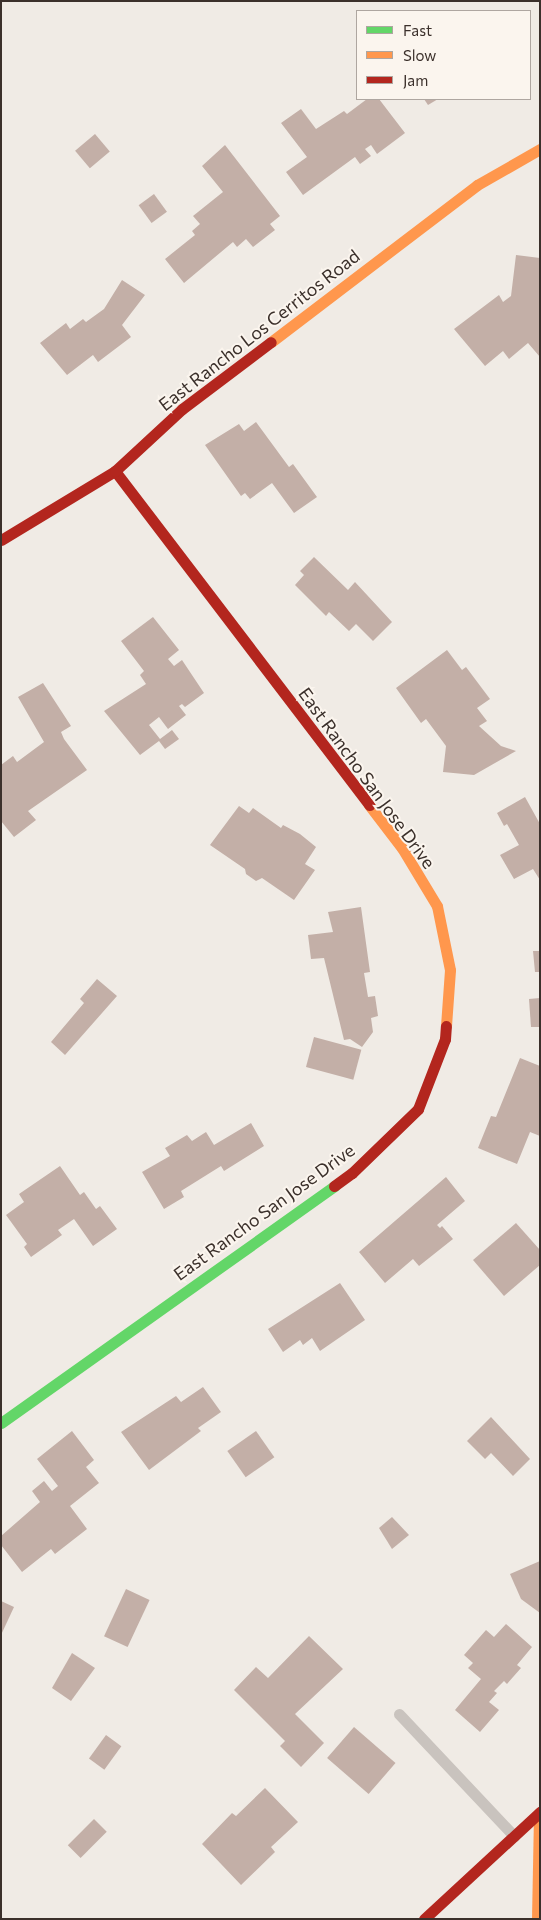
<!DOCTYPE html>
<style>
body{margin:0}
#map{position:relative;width:541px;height:1920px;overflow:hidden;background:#f0ebe5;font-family:Commissioner,sans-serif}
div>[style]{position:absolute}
.building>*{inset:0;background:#c3afa7;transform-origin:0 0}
.lane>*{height:11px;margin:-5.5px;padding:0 5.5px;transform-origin:5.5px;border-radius:5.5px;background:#c9c3be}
.fast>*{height:11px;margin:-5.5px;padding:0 5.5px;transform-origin:5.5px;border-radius:5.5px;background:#63d668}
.slow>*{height:11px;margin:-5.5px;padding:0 5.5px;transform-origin:5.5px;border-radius:5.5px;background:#ff974d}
.jam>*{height:11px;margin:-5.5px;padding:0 5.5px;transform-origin:5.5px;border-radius:5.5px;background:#b3261e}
span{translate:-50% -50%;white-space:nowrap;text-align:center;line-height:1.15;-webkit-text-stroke:4px #fbf5ee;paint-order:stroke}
.street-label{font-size:18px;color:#3b302b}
.frame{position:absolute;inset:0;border:2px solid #3b302b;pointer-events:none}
.legend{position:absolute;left:356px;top:10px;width:175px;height:90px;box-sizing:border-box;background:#fbf5ee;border:1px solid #aea6a0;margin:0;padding:6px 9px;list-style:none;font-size:15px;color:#3b302b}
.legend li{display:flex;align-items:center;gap:10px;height:25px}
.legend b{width:25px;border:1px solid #aea6a0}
</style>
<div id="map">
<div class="building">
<div style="clip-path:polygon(367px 99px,379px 99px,405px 133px,377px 154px,371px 145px,365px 149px,371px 156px,360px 164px,355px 157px,303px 195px,286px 172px,307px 157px,281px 123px,301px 109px,316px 129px,344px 111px,347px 114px)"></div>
<div style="clip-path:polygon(424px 99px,438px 99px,428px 105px)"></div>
<div style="left:95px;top:134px;width:23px;height:26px;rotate:50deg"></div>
<div style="clip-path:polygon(225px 145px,280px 216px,270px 224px,275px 230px,253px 247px,246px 239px,237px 247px,233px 242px,184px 283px,165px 259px,195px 235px,192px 231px,200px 224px,193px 216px,223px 192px,202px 166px)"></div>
<div style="left:154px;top:194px;width:22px;height:19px;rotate:54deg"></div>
<div style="clip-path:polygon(516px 255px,540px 258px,540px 357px,528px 343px,509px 359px,503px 351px,485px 366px,454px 329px,499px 295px,503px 302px,511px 296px)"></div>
<div style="clip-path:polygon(122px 280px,145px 295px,122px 325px,131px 337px,98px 362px,93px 355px,67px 375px,40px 343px,66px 323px,70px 329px,83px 319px,86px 322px,104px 309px)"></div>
<div style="clip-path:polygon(256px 422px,289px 467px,293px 464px,317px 497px,294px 513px,272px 483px,250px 499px,245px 493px,241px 496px,205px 445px,239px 424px,244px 431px)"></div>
<div style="clip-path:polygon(314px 557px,348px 590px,355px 582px,392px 622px,373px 641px,356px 624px,349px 631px,329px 612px,326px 616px,295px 585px,304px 575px,300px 571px)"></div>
<div style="clip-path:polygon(153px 617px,179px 650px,168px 659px,174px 666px,182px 660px,204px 693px,185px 707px,182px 704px,179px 706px,186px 715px,168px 729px,159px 717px,149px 725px,160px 739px,172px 730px,179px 739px,165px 749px,159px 741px,140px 755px,104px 711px,146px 684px,140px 675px,144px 671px,121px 641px)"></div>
<div style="clip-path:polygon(447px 650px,462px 670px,466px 667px,490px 699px,477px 708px,487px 721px,479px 726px,501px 746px,516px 751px,474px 775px,443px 772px,446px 746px,426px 719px,421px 723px,396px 688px)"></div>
<div style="clip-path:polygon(43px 683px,71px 726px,61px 732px,64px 739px,87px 770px,28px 811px,36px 820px,14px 837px,1px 821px,1px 765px,13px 756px,17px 762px,44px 742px,18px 697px)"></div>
<div style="clip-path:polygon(525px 797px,540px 824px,540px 880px,533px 869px,514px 879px,500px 855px,519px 845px,507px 824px,504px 826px,497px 813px)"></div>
<div style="clip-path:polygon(239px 806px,249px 813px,253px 808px,281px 828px,283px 825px,300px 834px,316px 847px,305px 864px,315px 870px,294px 900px,262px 878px,256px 881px,246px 874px,245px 869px,210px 845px)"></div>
<div style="clip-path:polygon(361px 907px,370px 972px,364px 973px,368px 997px,375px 996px,378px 1016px,371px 1018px,373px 1032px,362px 1047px,350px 1039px,344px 1040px,324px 958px,311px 959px,308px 935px,333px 932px,328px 912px)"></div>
<div style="clip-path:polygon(533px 951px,540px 951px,540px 972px,535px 972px)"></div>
<div style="clip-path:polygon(97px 979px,117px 996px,65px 1055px,51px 1042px,84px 1003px,80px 999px)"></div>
<div style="clip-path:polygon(540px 998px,540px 1027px,531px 1027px,529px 999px)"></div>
<div style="left:314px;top:1037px;width:49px;height:31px;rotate:15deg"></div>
<div style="clip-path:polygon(520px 1058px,540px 1066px,540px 1136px,530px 1132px,517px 1164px,478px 1148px,491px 1116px,496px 1117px)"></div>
<div style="clip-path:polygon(251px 1123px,264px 1146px,224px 1171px,221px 1166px,181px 1191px,184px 1197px,164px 1209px,142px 1172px,170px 1156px,165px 1148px,187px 1135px,192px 1141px,206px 1132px,214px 1145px)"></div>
<div style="clip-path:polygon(60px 1166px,80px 1195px,84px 1192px,96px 1209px,100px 1206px,117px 1229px,93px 1246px,74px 1219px,58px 1230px,62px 1235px,31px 1257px,24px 1247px,27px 1244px,6px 1215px,24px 1202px,19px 1194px)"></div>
<div style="clip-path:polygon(446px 1177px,465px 1201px,437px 1225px,440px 1228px,442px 1226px,453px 1239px,419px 1266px,413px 1259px,385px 1283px,359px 1252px)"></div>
<div style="clip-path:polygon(516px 1223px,540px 1250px,540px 1265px,504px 1296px,473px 1260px)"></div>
<div style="clip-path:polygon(340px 1283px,365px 1320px,320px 1351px,312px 1338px,303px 1345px,300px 1340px,283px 1352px,268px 1329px)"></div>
<div style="clip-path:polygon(203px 1387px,221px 1412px,198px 1428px,201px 1431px,149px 1470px,121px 1432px,176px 1396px,181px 1402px)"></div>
<div style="clip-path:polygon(491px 1417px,530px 1459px,513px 1476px,491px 1453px,485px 1459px,467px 1441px)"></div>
<div style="clip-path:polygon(72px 1431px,94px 1460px,86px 1467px,99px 1483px,70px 1506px,87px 1529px,55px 1554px,51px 1549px,22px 1572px,1px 1545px,1px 1536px,40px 1502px,32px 1491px,44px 1481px,52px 1491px,58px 1486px,37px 1459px)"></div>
<div style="left:256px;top:1431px;width:32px;height:35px;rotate:55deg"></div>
<div style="clip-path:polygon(392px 1517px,409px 1535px,392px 1549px,379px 1528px)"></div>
<div style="clip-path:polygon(540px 1561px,540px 1613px,521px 1599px,510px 1574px)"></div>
<div style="left:126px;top:1589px;width:26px;height:52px;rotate:25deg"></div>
<div style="clip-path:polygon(1px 1601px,14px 1607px,1px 1635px)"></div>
<div style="clip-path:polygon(506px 1624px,532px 1647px,517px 1665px,521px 1668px,507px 1684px,504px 1681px,494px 1691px,497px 1693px,489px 1702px,499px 1710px,480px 1732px,455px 1710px,481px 1679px,468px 1668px,473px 1663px,464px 1655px,486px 1630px,494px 1637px)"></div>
<div style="clip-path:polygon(309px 1636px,343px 1669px,295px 1714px,324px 1743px,301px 1767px,280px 1746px,285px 1741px,234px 1690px,256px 1667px,268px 1678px)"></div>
<div style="clip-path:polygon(72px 1653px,95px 1668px,71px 1701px,52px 1688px)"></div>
<div style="left:354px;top:1727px;width:55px;height:41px;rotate:41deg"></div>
<div style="left:106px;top:1735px;width:19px;height:29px;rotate:36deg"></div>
<div style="clip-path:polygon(265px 1788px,298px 1822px,271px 1847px,275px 1852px,241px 1885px,202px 1844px,232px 1813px,236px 1816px)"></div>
<div style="left:94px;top:1819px;width:18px;height:37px;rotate:45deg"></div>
</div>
<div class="lane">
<div style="left:399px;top:1714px;width:168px;rotate:46.7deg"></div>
</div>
<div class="fast">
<div style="left:1px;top:1423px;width:409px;rotate:-35.4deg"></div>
</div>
<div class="slow">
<div style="left:271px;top:342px;width:259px;rotate:-37.3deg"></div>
<div style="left:477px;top:185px;width:73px;rotate:-29.7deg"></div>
<div style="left:369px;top:805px;width:54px;rotate:52.5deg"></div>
<div style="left:402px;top:848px;width:68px;rotate:58.9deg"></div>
<div style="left:437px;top:906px;width:65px;rotate:78.5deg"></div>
<div style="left:450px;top:970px;width:56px;rotate:94.1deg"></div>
<div style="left:537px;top:1919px;width:106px;rotate:-88.9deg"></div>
</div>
<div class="jam">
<div style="left:115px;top:471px;width:420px;rotate:52.7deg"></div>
<div style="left:1px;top:540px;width:133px;rotate:-31.2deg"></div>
<div style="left:115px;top:471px;width:91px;rotate:-42.8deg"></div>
<div style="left:182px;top:409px;width:111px;rotate:-37deg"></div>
<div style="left:334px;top:1186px;width:22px;rotate:-36deg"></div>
<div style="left:352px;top:1173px;width:92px;rotate:-44.1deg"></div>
<div style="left:418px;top:1109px;width:75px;rotate:-68.9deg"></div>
<div style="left:445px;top:1039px;width:13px;rotate:-86deg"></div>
<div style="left:424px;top:1919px;width:158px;rotate:-42.7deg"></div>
</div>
<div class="street-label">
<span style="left:259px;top:330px;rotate:-38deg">East Rancho Los Cerritos Road</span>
<span style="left:367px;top:778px;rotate:54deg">East Rancho San Jose Drive</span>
<span style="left:264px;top:1212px;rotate:-36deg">East Rancho San Jose Drive</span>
</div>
<div class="frame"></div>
<ul class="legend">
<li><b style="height:6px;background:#63d668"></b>Fast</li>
<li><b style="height:6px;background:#ff974d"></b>Slow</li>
<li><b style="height:6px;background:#b3261e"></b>Jam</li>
</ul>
</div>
